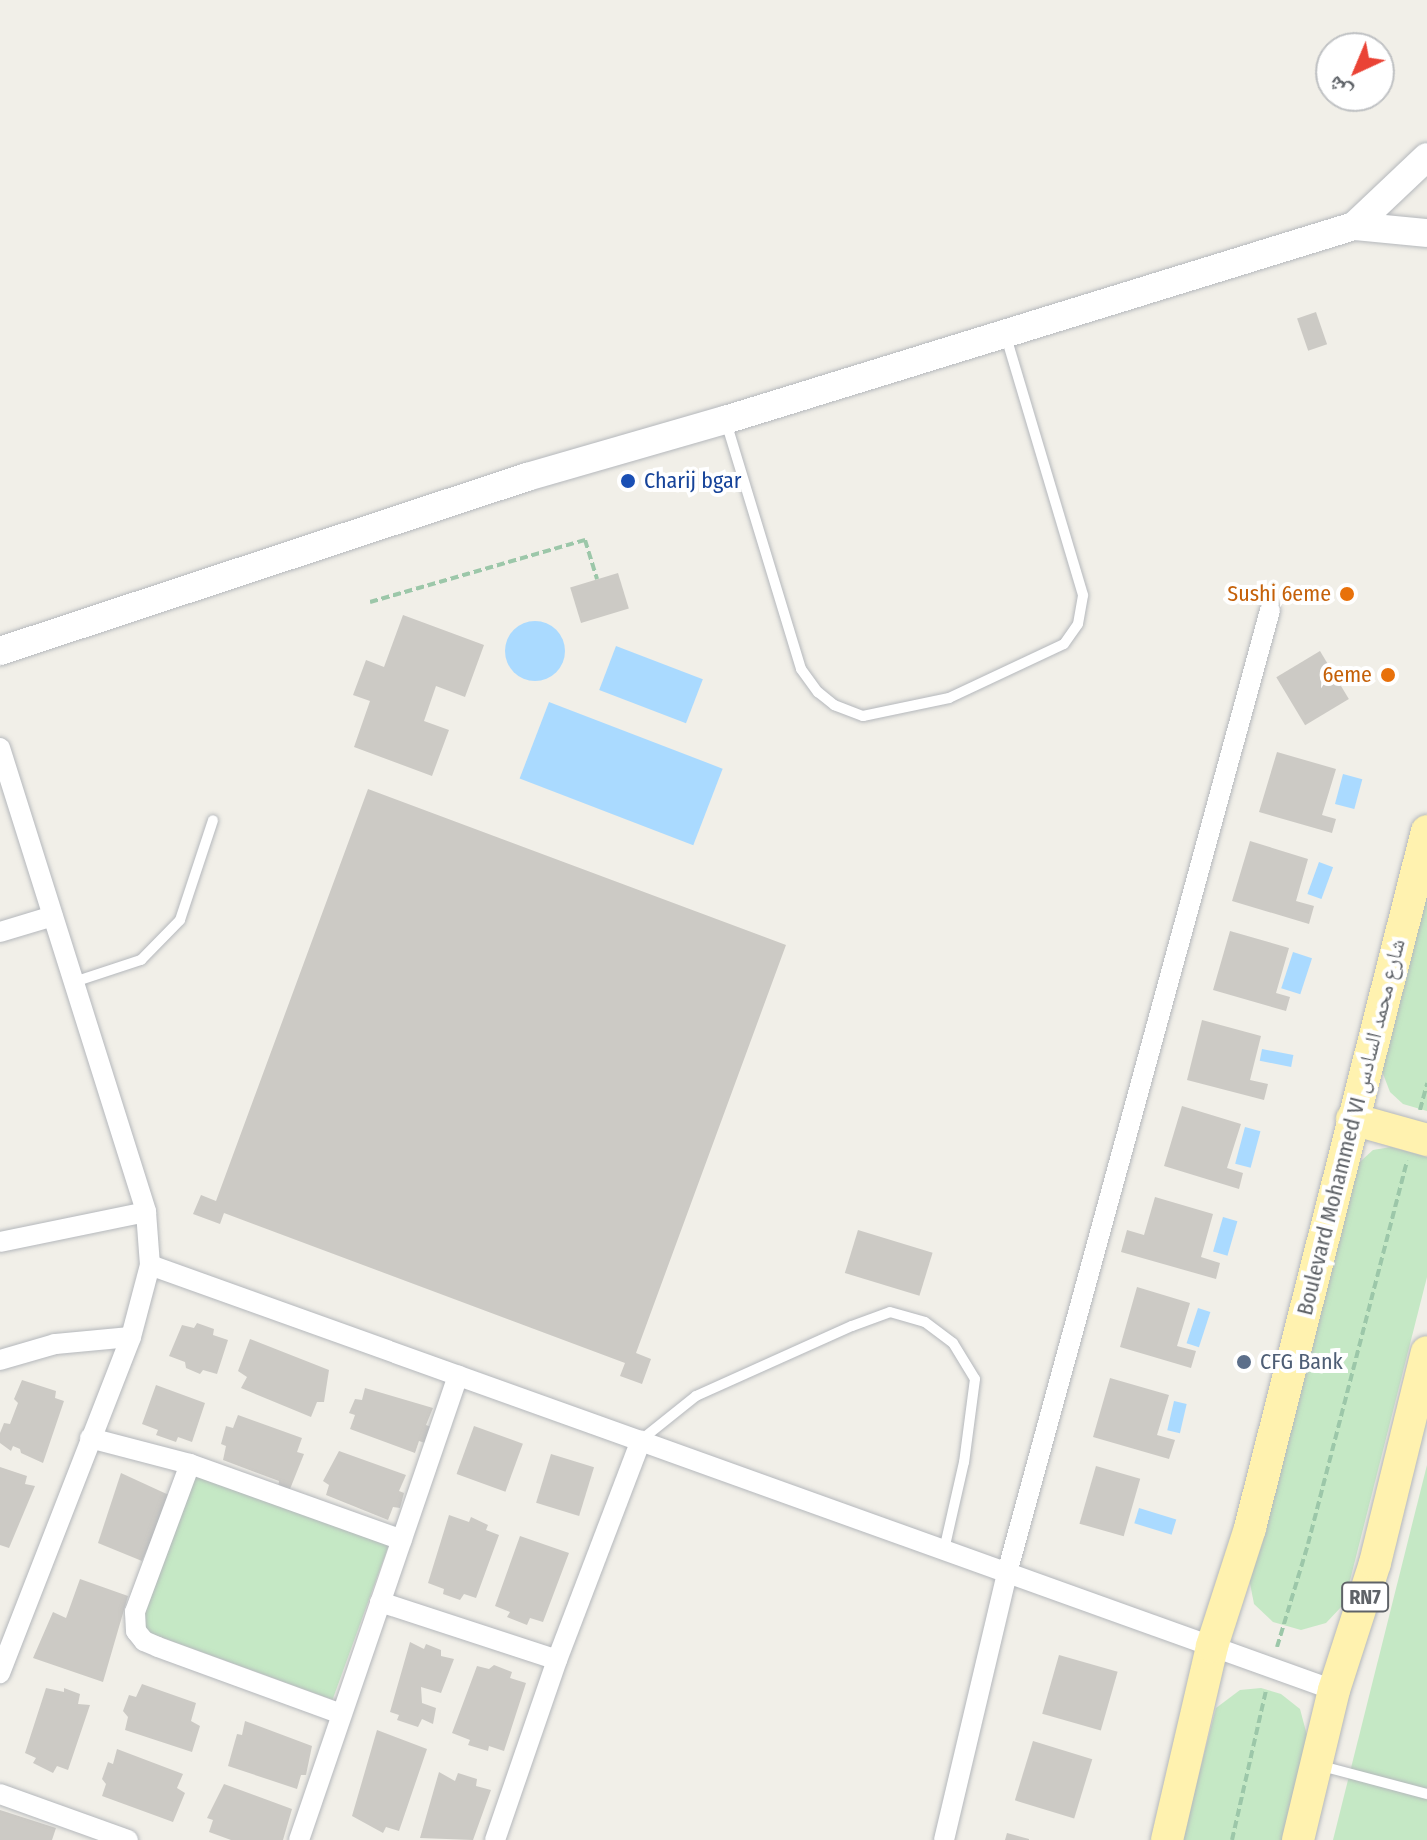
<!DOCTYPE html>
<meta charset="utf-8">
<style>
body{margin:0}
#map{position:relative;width:1427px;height:1840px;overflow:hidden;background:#f1efe8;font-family:"Fira Sans Condensed","Noto Naskh Arabic",sans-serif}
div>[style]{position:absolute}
.green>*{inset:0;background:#c5e8c5;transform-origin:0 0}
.water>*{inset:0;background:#aadaff;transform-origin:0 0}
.round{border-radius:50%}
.building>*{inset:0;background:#cccac5;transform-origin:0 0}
.path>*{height:4px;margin-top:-2px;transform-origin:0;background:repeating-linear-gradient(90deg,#9cc7a9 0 8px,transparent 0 12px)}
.roads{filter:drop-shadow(0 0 2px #b5b8bc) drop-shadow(0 0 2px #b5b8bc)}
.lane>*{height:10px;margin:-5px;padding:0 5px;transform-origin:5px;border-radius:5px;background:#fff}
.street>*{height:20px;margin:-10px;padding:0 10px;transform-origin:10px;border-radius:10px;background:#fff}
.secondary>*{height:28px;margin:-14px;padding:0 14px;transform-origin:14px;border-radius:14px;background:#fff}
.primary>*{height:32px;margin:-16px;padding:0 16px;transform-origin:16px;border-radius:16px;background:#fff2af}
.dots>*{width:22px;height:22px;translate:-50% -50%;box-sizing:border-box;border:4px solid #fff;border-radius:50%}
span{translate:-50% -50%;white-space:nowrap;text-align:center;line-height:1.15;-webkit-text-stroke:8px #fff;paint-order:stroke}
.shield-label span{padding:2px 6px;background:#fff;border:2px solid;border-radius:6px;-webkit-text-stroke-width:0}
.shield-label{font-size:20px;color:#5f6368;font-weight:700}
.transit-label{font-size:22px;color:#164399}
.left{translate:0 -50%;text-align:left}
.food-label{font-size:22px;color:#c56008}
.right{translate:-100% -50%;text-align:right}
.street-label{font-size:22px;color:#5f6368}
.service-label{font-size:22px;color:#4e5e75}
.north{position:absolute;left:1315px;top:32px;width:80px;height:80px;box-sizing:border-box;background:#fff;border:2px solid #bfc1c3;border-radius:50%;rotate:224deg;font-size:22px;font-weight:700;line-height:32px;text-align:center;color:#5f6368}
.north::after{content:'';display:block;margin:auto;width:28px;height:36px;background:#ea4335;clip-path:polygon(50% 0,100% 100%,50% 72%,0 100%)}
</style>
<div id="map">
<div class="green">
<div style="clip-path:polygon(1427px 887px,1427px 1111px,1403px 1104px,1390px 1092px,1380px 1066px)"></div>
<div style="clip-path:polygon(1391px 1147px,1427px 1157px,1427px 1277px,1344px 1604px,1326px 1623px,1301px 1630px,1273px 1622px,1254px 1604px,1249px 1578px,1352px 1169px,1373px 1150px)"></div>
<div style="clip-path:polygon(1427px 1465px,1427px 1840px,1333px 1840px,1344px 1796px)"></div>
<div style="left:193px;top:1469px;width:210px;height:169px;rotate:20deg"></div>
<div style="clip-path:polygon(1261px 1688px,1281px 1694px,1300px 1709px,1308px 1739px,1283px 1840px,1182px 1840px,1216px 1708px,1240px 1690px)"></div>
</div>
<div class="water">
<div class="round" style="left:505px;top:621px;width:60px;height:60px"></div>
<div style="left:616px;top:646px;width:93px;height:47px;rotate:21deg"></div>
<div style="left:549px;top:702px;width:186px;height:82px;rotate:21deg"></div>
<div style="left:1343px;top:774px;width:20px;height:31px;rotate:15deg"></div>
<div style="left:1319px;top:862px;width:15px;height:34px;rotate:20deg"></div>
<div style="left:1293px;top:952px;width:20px;height:38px;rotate:18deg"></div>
<div style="left:1262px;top:1049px;width:32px;height:12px;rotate:11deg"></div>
<div style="left:1245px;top:1127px;width:16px;height:38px;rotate:15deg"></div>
<div style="left:1223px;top:1217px;width:15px;height:36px;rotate:16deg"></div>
<div style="left:1198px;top:1308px;width:13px;height:37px;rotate:18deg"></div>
<div style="left:1174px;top:1401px;width:13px;height:30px;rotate:13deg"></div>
<div style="left:1139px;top:1508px;width:39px;height:16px;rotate:17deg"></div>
</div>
<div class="building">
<div style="left:1316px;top:312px;width:34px;height:20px;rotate:71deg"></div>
<div style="left:618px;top:573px;width:37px;height:50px;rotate:73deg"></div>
<div style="clip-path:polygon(403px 615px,484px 645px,465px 697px,436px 686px,424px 721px,449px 730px,432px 776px,354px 747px,370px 701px,353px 695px,366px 660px,384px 667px)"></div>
<div style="left:1320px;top:651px;width:56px;height:51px;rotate:59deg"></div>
<div style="clip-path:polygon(1277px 752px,1336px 769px,1322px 815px,1336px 819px,1332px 833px,1259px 812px)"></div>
<div style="clip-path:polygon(368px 789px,786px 945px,636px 1353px,651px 1359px,642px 1384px,620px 1376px,625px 1363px,224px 1213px,220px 1224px,193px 1214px,201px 1195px,216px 1201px)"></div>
<div style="clip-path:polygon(1250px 841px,1308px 859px,1296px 901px,1314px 906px,1309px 924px,1232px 901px)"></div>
<div style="clip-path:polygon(1230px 931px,1289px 948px,1276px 993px,1290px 997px,1286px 1011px,1213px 990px)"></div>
<div style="clip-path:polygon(1202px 1020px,1261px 1036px,1250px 1080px,1268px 1084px,1264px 1100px,1187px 1080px)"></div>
<div style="clip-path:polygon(1182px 1106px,1241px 1124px,1227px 1168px,1243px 1173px,1239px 1189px,1164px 1166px)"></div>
<div style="clip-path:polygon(1155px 1197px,1213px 1214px,1201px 1257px,1220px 1263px,1216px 1279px,1121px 1252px,1127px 1230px,1144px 1235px)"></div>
<div style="left:858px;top:1230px;width:78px;height:45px;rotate:17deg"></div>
<div style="clip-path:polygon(1137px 1287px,1190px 1303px,1177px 1346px,1196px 1351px,1191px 1368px,1120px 1347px)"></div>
<div style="clip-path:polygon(197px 1323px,214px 1329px,213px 1335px,228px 1340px,217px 1374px,203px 1370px,200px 1374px,186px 1368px,185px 1362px,169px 1356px,182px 1325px,194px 1328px)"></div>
<div style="clip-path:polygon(250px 1339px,329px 1370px,324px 1402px,317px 1402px,311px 1417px,241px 1388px,247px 1377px,238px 1371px)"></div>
<div style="clip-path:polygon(1110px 1378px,1169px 1395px,1157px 1435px,1175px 1440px,1169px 1459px,1093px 1437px)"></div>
<div style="clip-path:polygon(22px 1380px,56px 1391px,55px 1398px,64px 1401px,43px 1463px,21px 1453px,20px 1449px,13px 1446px,11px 1451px,0 1443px,0 1433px,4px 1423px,10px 1424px,18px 1403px,14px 1399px)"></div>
<div style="clip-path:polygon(156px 1385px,205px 1403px,192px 1442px,178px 1437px,176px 1442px,156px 1435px,158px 1430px,142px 1424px)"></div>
<div style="clip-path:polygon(365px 1388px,433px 1408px,426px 1425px,431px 1427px,425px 1443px,419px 1441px,415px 1453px,350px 1429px,355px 1415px,349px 1413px,355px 1399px,362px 1400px)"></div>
<div style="clip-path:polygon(238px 1415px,302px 1438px,297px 1452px,304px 1454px,288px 1494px,278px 1489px,279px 1481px,223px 1460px,226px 1446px,221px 1444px,226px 1426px,233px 1428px)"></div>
<div style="left:474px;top:1426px;width:52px;height:51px;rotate:20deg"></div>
<div style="clip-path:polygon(339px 1451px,406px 1475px,399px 1491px,404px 1493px,400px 1508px,393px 1507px,388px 1520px,326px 1495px,329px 1485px,323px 1481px)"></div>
<div style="left:551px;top:1454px;width:45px;height:51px;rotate:17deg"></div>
<div style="left:1096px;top:1466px;width:46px;height:60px;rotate:16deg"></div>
<div style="clip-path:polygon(0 1467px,27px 1476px,25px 1484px,35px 1486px,9px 1548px,0 1545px)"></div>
<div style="clip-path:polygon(121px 1473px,171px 1496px,142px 1561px,98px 1543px)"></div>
<div style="clip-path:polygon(449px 1515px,469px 1522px,471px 1517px,488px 1525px,486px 1530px,499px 1535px,476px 1598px,464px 1594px,460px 1600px,443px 1594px,444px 1589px,428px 1583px)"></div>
<div style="clip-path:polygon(520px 1536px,569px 1553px,543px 1622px,530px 1618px,527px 1625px,507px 1617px,510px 1612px,495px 1606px)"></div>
<div style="clip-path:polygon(80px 1579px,128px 1596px,103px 1682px,33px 1658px,53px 1612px,66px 1618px)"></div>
<div style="clip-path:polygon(410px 1642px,424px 1649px,426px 1644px,441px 1650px,441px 1656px,454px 1659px,441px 1693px,421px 1687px,422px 1703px,436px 1708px,433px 1724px,422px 1719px,418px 1727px,397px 1720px,399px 1715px,390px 1712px)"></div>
<div style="left:1059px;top:1655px;width:61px;height:61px;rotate:16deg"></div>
<div style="clip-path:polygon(494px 1665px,512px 1672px,510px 1678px,526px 1683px,504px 1751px,489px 1746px,488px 1751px,468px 1745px,470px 1740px,452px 1733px,477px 1666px,489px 1669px)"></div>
<div style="clip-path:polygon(142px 1684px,196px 1703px,191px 1721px,200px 1726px,192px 1752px,125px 1730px,128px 1717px,123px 1711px,129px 1695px,136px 1697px)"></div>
<div style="clip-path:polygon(46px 1688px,64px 1692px,64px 1688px,80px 1694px,78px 1704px,90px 1705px,68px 1770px,57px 1766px,53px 1773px,33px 1763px,36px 1758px,25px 1753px)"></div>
<div style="clip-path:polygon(245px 1721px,312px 1746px,306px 1775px,301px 1775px,297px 1789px,228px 1766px,237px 1734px,242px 1735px)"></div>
<div style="clip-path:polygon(377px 1730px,427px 1749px,399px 1831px,386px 1827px,383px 1833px,352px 1816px)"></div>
<div style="left:1033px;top:1741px;width:62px;height:62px;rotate:17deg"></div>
<div style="clip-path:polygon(117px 1749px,183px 1774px,177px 1788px,185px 1793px,173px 1822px,102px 1796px,106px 1784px,102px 1779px,108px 1762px,113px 1764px)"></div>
<div style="clip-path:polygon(439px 1772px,455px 1781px,458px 1773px,477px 1779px,476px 1786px,491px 1790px,473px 1840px,420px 1838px)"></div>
<div style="clip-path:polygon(224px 1784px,292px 1809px,283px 1840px,231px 1840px,209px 1832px,213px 1820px,207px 1818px)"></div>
<div style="clip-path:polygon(0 1810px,56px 1828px,52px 1840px,0 1840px)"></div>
<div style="clip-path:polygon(1007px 1833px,1029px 1839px,1029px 1840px,1005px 1840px)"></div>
</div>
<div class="path">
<div style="left:370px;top:602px;width:224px;rotate:-16.1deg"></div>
<div style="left:585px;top:540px;width:41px;rotate:72.9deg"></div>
<div style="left:1420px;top:1110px;width:28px;rotate:-75deg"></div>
<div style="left:1277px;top:1647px;width:108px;rotate:-73.2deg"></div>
<div style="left:1308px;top:1544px;width:396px;rotate:-75.5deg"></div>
<div style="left:1232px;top:1840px;width:154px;rotate:-77.2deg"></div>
</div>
<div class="roads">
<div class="lane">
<div style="left:726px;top:422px;width:258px;rotate:73.1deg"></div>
<div style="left:801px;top:669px;width:29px;rotate:54deg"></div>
<div style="left:818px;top:692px;width:21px;rotate:39deg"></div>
<div style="left:834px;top:705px;width:31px;rotate:21deg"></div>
<div style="left:863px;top:716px;width:88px;rotate:-11.8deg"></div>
<div style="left:949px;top:698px;width:127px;rotate:-25.2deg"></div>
<div style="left:1064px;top:644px;width:24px;rotate:-55deg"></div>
<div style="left:1078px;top:624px;width:29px;rotate:-80deg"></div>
<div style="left:1083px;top:595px;width:272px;rotate:-106.6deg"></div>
<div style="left:74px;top:982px;width:71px;rotate:-18.2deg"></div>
<div style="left:141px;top:960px;width:56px;rotate:-45.7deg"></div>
<div style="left:180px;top:920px;width:105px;rotate:-71.7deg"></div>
<div style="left:641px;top:1440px;width:70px;rotate:-38.7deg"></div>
<div style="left:696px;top:1396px;width:171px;rotate:-24.2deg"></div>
<div style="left:852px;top:1326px;width:40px;rotate:-20.2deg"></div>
<div style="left:890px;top:1312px;width:36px;rotate:16deg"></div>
<div style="left:925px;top:1322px;width:35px;rotate:37deg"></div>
<div style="left:953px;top:1343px;width:42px;rotate:58.6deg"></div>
<div style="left:975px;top:1379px;width:84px;rotate:97.5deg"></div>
<div style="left:964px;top:1462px;width:90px;rotate:102.8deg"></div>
<div style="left:1318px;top:1765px;width:113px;rotate:14.9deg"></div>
</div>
<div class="street">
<div style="left:0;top:748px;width:486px;rotate:72.5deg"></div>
<div style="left:146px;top:1212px;width:53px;rotate:85.7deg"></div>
<div style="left:150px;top:1265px;width:74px;rotate:104.8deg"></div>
<div style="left:131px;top:1337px;width:361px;rotate:111.3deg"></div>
<div style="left:0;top:932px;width:55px;rotate:-16.8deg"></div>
<div style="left:0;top:1242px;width:149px;rotate:-11.6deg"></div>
<div style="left:150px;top:1265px;width:1258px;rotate:19.75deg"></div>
<div style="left:0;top:1360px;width:57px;rotate:-16.2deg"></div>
<div style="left:55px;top:1344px;width:76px;rotate:-5.3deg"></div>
<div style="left:90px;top:1438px;width:103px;rotate:14.6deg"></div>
<div style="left:190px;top:1464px;width:225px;rotate:19.7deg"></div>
<div style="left:190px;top:1464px;width:158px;rotate:110.4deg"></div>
<div style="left:135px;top:1612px;width:19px;rotate:87deg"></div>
<div style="left:136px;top:1631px;width:13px;rotate:51deg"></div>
<div style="left:144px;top:1641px;width:15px;rotate:23deg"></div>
<div style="left:158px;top:1647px;width:195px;rotate:20.1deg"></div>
<div style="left:380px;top:1602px;width:186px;rotate:18.1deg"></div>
<div style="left:0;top:1794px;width:136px;rotate:19.8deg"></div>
<div style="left:299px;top:1840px;width:491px;rotate:-71.1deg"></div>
<div style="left:495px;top:1840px;width:190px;rotate:-71deg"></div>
<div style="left:557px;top:1660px;width:235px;rotate:-69.1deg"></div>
<div style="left:944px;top:1840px;width:274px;rotate:-76.7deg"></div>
<div style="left:1007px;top:1573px;width:998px;rotate:-74.72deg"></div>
</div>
<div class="secondary">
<div style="left:1354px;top:226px;width:100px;rotate:-43.4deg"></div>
<div style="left:0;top:651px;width:555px;rotate:-18.27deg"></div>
<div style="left:527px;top:477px;width:206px;rotate:-16.1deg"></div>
<div style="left:725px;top:420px;width:658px;rotate:-17.14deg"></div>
<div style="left:1354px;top:226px;width:73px;rotate:5.5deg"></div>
</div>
<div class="primary">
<div style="left:1352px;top:1119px;width:78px;rotate:15.6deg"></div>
<div style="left:1167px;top:1840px;width:199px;rotate:-76.9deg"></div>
<div style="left:1212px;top:1646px;width:124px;rotate:-72.1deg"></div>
<div style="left:1250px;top:1528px;width:719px;rotate:-75.75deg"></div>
<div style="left:1298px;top:1840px;width:154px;rotate:-76.5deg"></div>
<div style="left:1334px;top:1690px;width:133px;rotate:-72.1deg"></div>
<div style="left:1375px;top:1563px;width:217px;rotate:-76.2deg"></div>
</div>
</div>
<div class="dots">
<div style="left:628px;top:481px;background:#1a4fb4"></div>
<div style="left:1347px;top:594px;background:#e8710a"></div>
<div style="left:1388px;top:675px;background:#e8710a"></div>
<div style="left:1244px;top:1362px;background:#5c6f8a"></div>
</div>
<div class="shield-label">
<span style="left:1365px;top:1597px">RN7</span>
</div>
<div class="transit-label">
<span class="left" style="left:644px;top:481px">Charij bgar</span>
</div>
<div class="food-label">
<span class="right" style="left:1331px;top:594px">Sushi 6eme</span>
<span class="right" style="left:1372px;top:675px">6eme</span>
</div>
<div class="street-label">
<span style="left:1351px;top:1127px;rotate:-76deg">Boulevard Mohammed VI شارع محمد السادس</span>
</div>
<div class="service-label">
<span class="left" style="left:1260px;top:1362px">CFG Bank</span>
</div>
<div class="north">ش</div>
</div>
